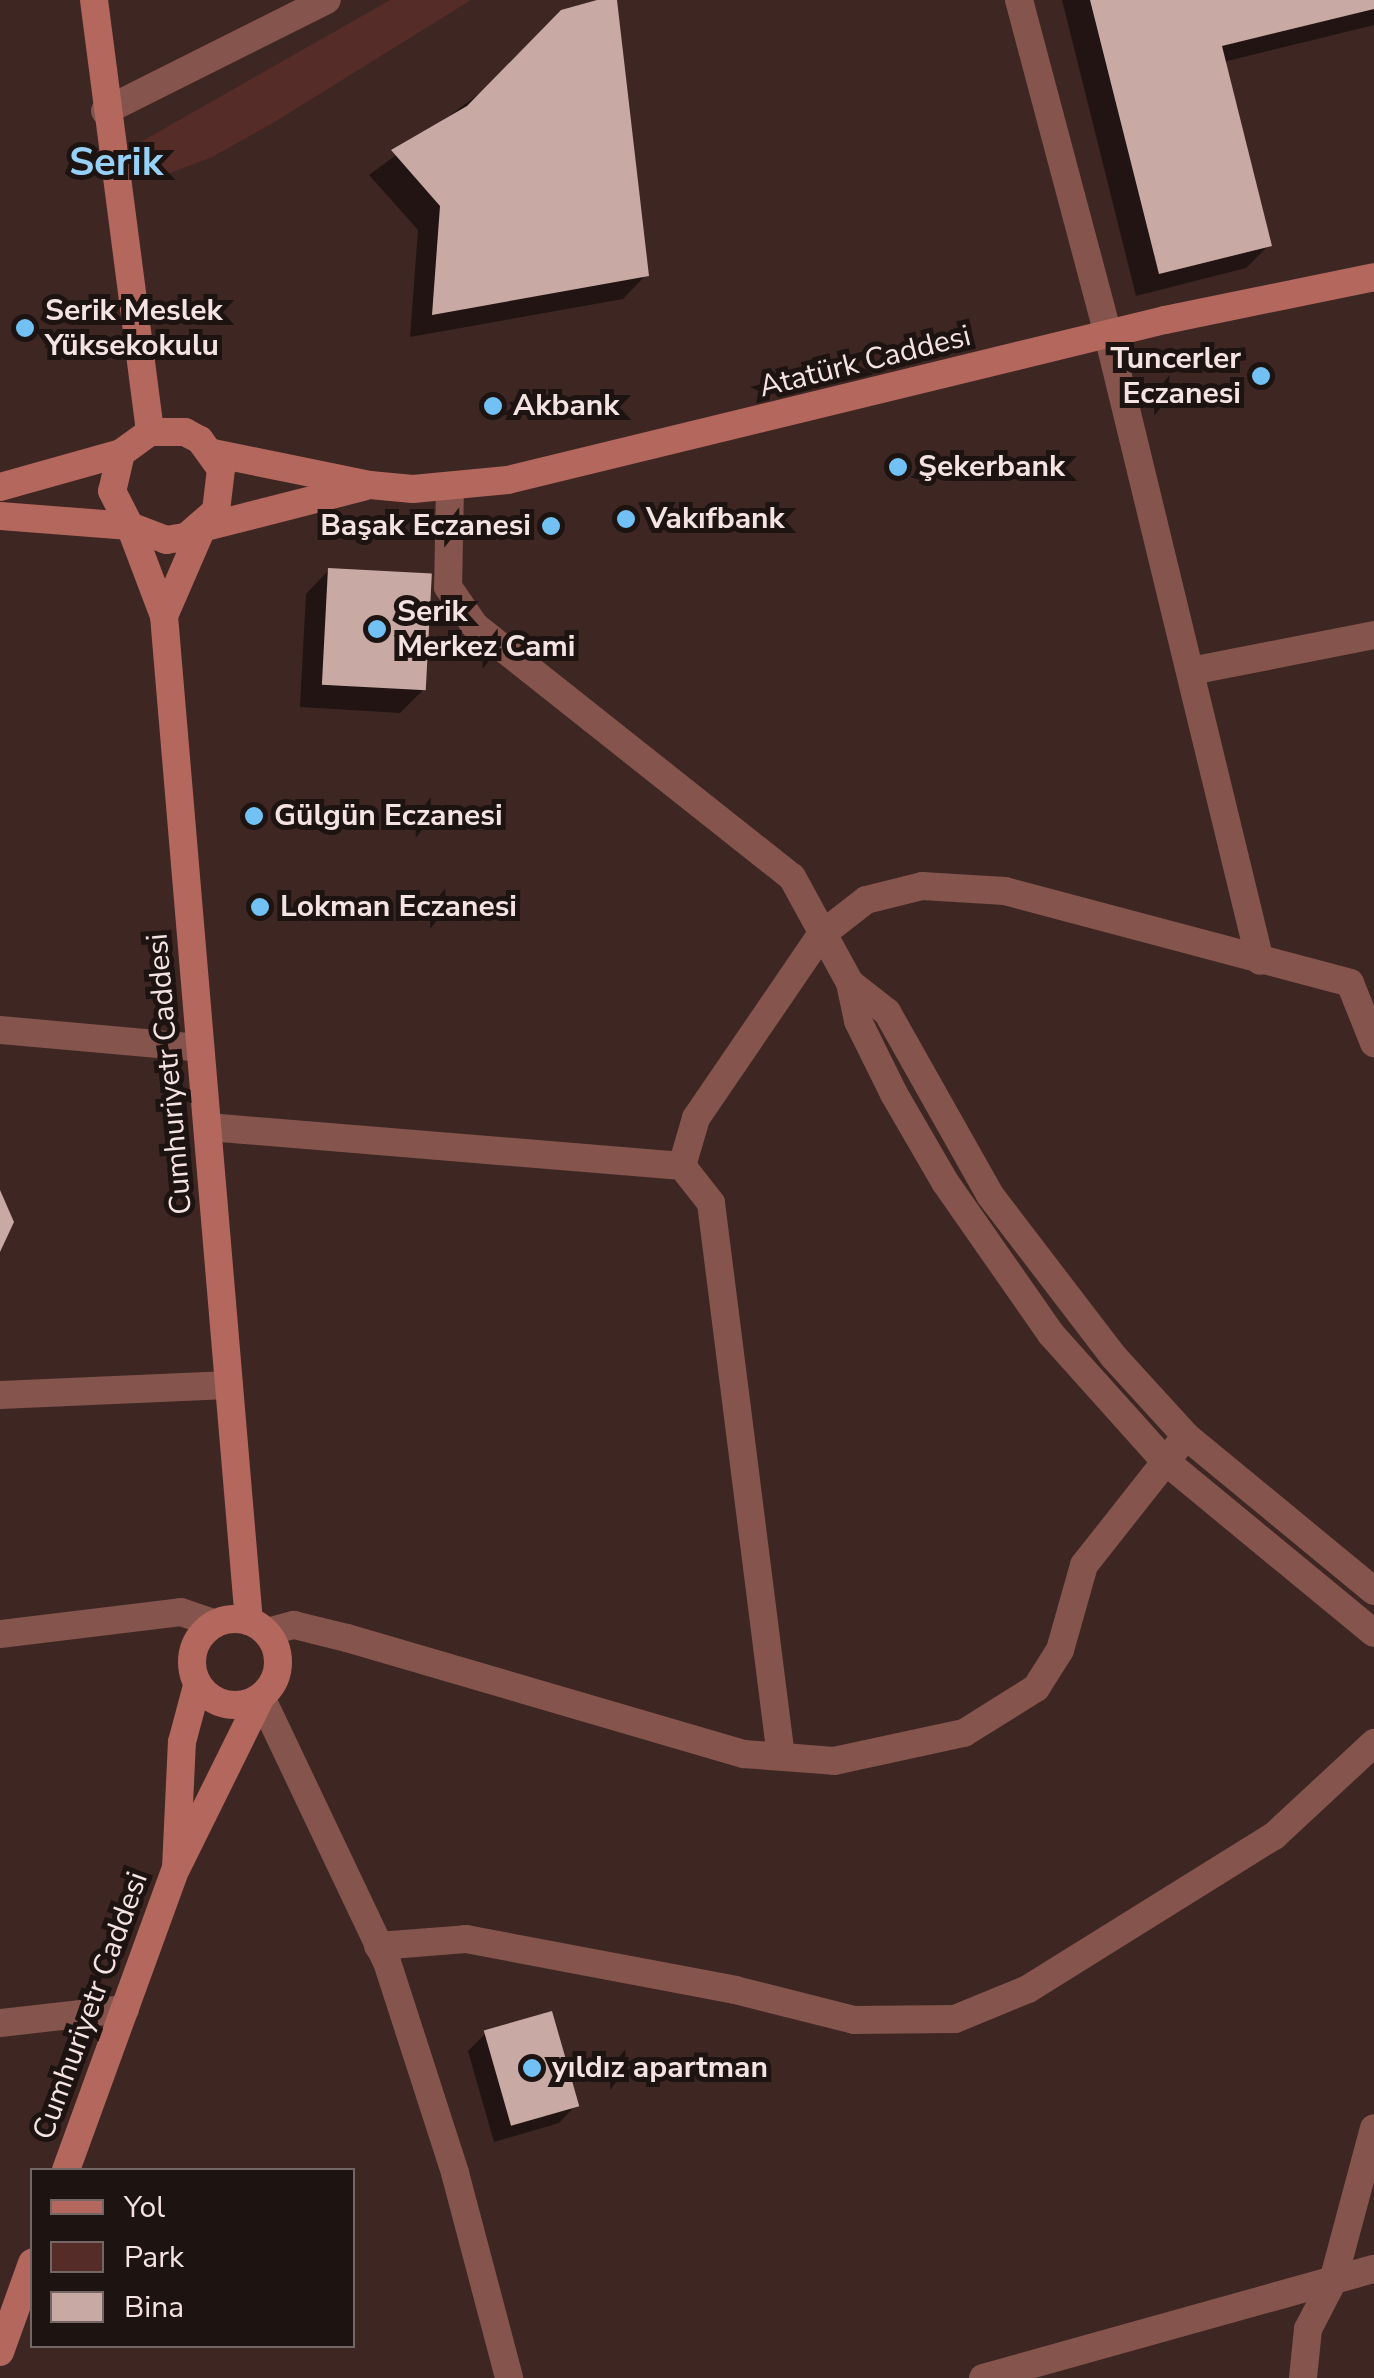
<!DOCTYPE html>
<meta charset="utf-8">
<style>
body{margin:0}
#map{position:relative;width:1374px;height:2378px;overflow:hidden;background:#3e2623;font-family:"Nunito Sans",sans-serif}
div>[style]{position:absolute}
.green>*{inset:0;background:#552c27}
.shadow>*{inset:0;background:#0007}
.building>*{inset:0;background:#c8a9a4;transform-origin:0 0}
.minor>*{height:28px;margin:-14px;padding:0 14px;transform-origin:14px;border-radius:14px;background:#84544d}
.tertiary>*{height:28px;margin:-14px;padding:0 14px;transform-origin:14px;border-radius:14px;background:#84544d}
.secondary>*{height:28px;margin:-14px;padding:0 14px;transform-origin:14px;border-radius:14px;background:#b3675d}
.secondary>.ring{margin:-14px;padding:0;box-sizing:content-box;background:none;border:28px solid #b3675d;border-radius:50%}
.dots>*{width:28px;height:28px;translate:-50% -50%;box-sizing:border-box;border:5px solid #1d1311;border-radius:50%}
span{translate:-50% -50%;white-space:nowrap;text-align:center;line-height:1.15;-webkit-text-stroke:10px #1d1311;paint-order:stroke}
.poi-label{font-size:30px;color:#f4e3e1;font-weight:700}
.left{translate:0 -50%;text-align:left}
.right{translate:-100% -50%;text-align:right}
.street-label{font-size:30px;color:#f4e3e1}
.district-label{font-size:40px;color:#98d1f8;font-weight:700}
.legend{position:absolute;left:30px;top:2168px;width:325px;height:180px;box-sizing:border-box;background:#1d1311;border:2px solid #736664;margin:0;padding:12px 18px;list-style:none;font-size:30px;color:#f4e3e1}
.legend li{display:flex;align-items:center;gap:20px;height:50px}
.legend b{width:50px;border:2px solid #736664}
</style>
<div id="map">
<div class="green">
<div style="clip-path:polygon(390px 0,471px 0,273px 123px,212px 157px,149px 181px,132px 147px)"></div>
</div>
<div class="shadow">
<div style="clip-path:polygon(606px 0,615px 0,646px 275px,623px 299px,410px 337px,418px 230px,369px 175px)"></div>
<div style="clip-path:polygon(1062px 0,1374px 0,1374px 25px,1223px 62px,1269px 245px,1246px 268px,1136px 296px)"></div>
<div style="clip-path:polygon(329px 570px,424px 689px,400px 713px,300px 707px,306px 594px)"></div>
<div style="clip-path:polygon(486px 2033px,576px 2105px,559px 2123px,494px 2142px,468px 2051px)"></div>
</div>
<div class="building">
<div style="clip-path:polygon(597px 0,617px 0,649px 276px,432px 315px,440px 206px,391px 150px,467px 106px,561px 10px)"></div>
<div style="clip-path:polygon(1090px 0,1374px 0,1374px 9px,1222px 46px,1272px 246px,1159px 274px)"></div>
<div style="left:328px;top:568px;width:104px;height:117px;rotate:3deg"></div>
<div style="clip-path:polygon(0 1190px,14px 1222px,0 1252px)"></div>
<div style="left:552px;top:2011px;width:99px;height:71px;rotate:74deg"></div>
</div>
<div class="minor">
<div style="left:1019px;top:0;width:347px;rotate:75.1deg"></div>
<div style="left:1108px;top:335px;width:644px;rotate:76.35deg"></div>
<div style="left:1191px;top:671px;width:187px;rotate:-11.1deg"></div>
<div style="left:0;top:1030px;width:201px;rotate:5.1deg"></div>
<div style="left:208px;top:1127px;width:476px;rotate:4.7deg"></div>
<div style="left:682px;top:1166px;width:50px;rotate:-73.7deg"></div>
<div style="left:696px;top:1118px;width:222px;rotate:-55.7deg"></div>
<div style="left:821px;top:935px;width:57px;rotate:-37.9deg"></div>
<div style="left:866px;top:900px;width:58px;rotate:-14deg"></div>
<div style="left:922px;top:886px;width:83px;rotate:3.4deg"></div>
<div style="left:1005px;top:891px;width:357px;rotate:14.9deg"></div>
<div style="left:1350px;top:983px;width:65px;rotate:68.2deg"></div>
<div style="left:682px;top:1166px;width:47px;rotate:51.9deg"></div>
<div style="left:711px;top:1203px;width:558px;rotate:82.8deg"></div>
<div style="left:0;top:1395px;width:229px;rotate:-2.5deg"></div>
<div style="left:267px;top:1632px;width:28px;rotate:-15deg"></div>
<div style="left:294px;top:1625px;width:55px;rotate:13.8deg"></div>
<div style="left:347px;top:1638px;width:414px;rotate:16.3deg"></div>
<div style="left:744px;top:1754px;width:90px;rotate:4.4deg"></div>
<div style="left:834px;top:1761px;width:133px;rotate:-12.2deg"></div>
<div style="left:964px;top:1733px;width:85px;rotate:-32deg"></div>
<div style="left:1036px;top:1688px;width:45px;rotate:-57.7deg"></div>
<div style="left:1060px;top:1650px;width:88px;rotate:-74.2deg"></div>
<div style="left:1084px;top:1565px;width:164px;rotate:-51.7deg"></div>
<div style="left:0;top:1634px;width:182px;rotate:-6.9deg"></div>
<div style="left:181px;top:1612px;width:34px;rotate:19deg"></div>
<div style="left:261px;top:1697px;width:293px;rotate:64.6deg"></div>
<div style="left:387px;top:1962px;width:222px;rotate:72.1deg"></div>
<div style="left:455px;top:2173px;width:212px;rotate:75.2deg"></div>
<div style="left:378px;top:1946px;width:88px;rotate:-4.5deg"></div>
<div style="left:466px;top:1939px;width:274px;rotate:10.7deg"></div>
<div style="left:735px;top:1990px;width:123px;rotate:14.1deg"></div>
<div style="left:854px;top:2020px;width:101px;rotate:-0.6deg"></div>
<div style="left:955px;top:2019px;width:79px;rotate:-22.3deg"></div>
<div style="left:1028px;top:1989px;width:290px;rotate:-31.9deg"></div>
<div style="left:1274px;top:1836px;width:137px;rotate:-42.9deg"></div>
<div style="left:0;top:2023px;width:126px;rotate:-6.4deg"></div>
<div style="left:983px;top:2378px;width:406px;rotate:-15.6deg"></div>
<div style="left:1303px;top:2378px;width:49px;rotate:-84.2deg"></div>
<div style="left:1308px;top:2329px;width:54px;rotate:-62.5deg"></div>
<div style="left:1333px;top:2281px;width:158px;rotate:-75deg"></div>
</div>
<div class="tertiary">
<div style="left:105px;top:111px;width:248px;rotate:-26.6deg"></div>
<div style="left:450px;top:487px;width:100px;rotate:91.1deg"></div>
<div style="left:448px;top:587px;width:47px;rotate:55.3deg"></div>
<div style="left:475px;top:626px;width:404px;rotate:38.4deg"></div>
<div style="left:792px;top:877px;width:121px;rotate:61.3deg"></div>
<div style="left:850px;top:983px;width:39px;rotate:78deg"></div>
<div style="left:858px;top:1021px;width:81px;rotate:63.7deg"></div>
<div style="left:894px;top:1094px;width:102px;rotate:59.9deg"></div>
<div style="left:945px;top:1182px;width:185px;rotate:55.1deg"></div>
<div style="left:1051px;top:1334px;width:169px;rotate:48.1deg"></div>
<div style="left:1164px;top:1460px;width:272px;rotate:39.5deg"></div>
<div style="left:850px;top:983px;width:47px;rotate:38.1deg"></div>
<div style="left:887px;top:1012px;width:210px;rotate:60.6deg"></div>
<div style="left:990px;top:1195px;width:203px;rotate:52.6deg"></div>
<div style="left:1113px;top:1356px;width:108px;rotate:47.6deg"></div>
<div style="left:1186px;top:1436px;width:244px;rotate:39.5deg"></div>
</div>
<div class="secondary">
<div style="left:94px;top:0;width:436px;rotate:82.6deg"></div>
<div style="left:213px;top:453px;width:160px;rotate:11.5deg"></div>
<div style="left:370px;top:485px;width:43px;rotate:5.3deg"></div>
<div style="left:413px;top:489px;width:95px;rotate:-5.4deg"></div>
<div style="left:508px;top:480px;width:676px;rotate:-13.69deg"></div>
<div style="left:1165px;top:320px;width:213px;rotate:-11.6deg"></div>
<div style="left:0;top:487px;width:126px;rotate:-15.7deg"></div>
<div style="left:0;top:516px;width:130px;rotate:4.4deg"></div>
<div style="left:130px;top:526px;width:39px;rotate:21deg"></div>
<div style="left:166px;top:540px;width:20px;rotate:-9deg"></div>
<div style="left:186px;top:537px;width:40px;rotate:-41deg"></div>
<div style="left:216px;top:511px;width:42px;rotate:-83.2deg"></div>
<div style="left:221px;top:469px;width:36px;rotate:-126deg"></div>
<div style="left:200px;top:440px;width:17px;rotate:-152deg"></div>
<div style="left:185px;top:432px;width:35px;rotate:180deg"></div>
<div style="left:150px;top:432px;width:36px;rotate:144deg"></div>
<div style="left:121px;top:453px;width:39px;rotate:103deg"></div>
<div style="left:112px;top:491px;width:39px;rotate:63deg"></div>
<div style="left:130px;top:526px;width:96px;rotate:69.3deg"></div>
<div style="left:164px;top:616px;width:1009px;rotate:85.17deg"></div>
<div style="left:164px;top:616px;width:96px;rotate:-66.6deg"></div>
<div style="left:202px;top:528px;width:166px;rotate:-14.3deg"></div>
<div class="ring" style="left:192px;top:1619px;width:58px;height:58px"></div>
<div style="left:177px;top:1867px;width:190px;rotate:-63.7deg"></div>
<div style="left:66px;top:2170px;width:321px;rotate:-70deg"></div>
<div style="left:176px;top:1868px;width:126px;rotate:-87.3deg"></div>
<div style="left:182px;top:1742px;width:58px;rotate:-75deg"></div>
<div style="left:0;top:2352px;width:95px;rotate:-70.2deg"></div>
</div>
<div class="dots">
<div style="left:25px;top:328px;background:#71c1f5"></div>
<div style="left:1261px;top:376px;background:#71c1f5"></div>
<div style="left:493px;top:406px;background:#71c1f5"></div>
<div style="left:898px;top:467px;background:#71c1f5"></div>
<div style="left:626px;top:519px;background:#71c1f5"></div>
<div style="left:551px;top:526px;background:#71c1f5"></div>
<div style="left:377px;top:629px;background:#71c1f5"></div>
<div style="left:254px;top:816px;background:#71c1f5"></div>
<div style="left:260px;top:907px;background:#71c1f5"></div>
<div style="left:532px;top:2068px;background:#71c1f5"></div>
</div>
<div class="poi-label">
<span class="left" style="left:45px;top:328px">Serik Meslek<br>Yüksekokulu</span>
<span class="right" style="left:1241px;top:376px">Tuncerler<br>Eczanesi</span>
<span class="left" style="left:513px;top:406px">Akbank</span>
<span class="left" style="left:918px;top:467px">Şekerbank</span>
<span class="left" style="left:646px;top:519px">Vakıfbank</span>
<span class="right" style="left:531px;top:526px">Başak Eczanesi</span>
<span class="left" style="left:397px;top:629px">Serik<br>Merkez Cami</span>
<span class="left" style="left:274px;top:816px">Gülgün Eczanesi</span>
<span class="left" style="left:280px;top:907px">Lokman Eczanesi</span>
<span class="left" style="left:552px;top:2068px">yıldız apartman</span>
</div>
<div class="street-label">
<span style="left:865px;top:362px;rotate:-14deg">Atatürk Caddesi</span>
<span style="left:170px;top:1074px;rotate:-95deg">Cumhuriyetr Caddesi</span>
<span style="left:91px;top:2006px;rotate:-70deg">Cumhuriyetr Caddesi</span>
</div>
<div class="district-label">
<span style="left:116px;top:162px">Serik</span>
</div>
<ul class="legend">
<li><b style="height:12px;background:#b3675d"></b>Yol</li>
<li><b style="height:28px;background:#552c27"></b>Park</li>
<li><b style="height:28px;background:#c8a9a4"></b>Bina</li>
</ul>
</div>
